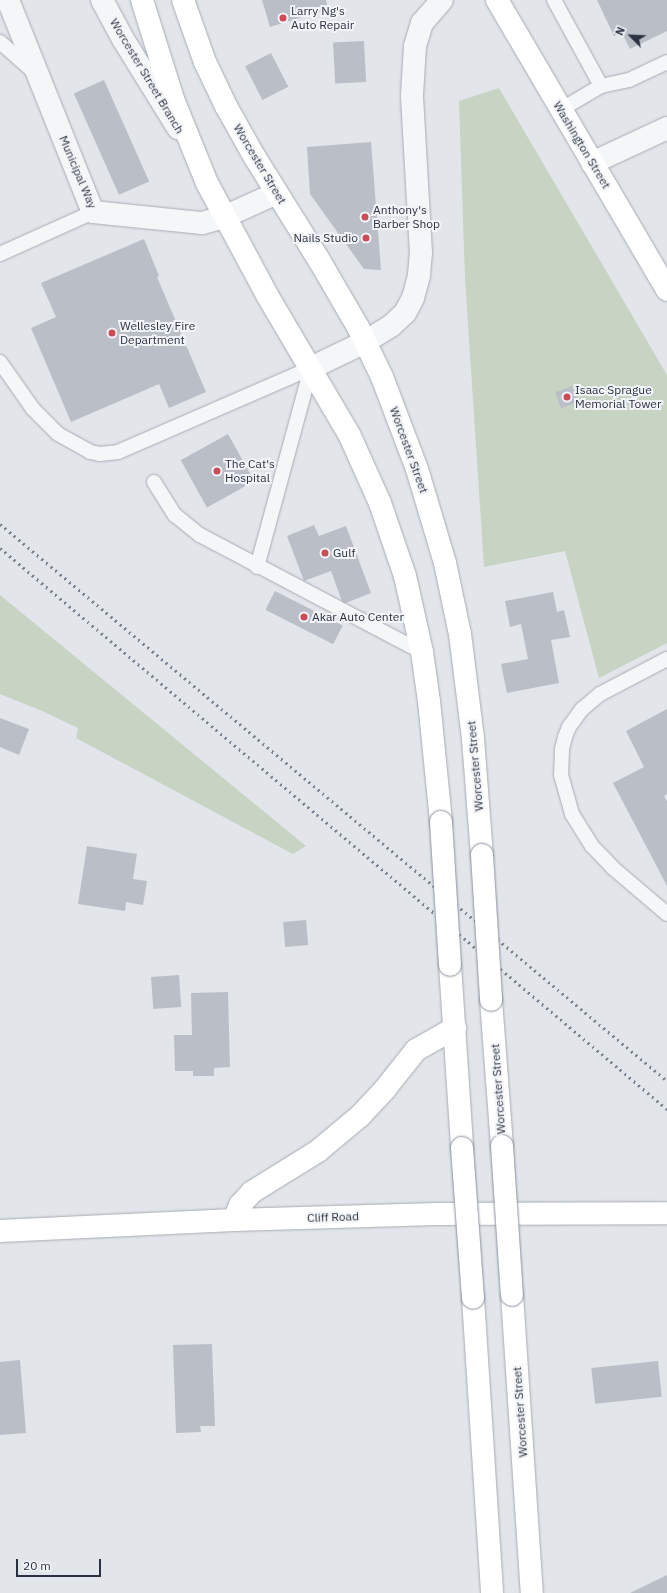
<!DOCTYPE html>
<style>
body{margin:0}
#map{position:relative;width:667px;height:1593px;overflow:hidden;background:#e2e5ea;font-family:"IBM Plex Sans",sans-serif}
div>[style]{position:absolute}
.green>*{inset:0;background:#c7d4c3}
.building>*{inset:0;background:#b9bec7;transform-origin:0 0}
.roads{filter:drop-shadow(0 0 1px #a7acb4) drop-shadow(0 0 1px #a7acb4)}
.lane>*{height:14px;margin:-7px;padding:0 7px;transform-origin:7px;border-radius:7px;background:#f5f6f8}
.street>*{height:22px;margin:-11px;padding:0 11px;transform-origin:11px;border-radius:11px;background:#f5f6f8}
.secondary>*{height:22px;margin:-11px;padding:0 11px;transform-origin:11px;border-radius:11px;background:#fff}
.primary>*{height:22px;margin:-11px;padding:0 11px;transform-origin:11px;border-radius:11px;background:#fff}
.highway>*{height:22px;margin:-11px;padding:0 11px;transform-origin:11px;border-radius:11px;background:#fff}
.rail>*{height:3px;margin-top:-1.5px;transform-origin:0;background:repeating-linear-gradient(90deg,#7c8393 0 2px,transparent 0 6px)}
.bridges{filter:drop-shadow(0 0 1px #8a91a0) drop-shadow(0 0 1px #8a91a0)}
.highway-bridge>*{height:22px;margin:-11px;padding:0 11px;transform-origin:11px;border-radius:11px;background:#fff}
.dots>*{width:11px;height:11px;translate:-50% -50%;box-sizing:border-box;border:2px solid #f2f4f7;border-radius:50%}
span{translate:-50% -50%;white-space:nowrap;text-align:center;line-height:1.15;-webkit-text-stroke:4px #f2f4f7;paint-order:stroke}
.poi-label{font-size:12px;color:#2a3242}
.left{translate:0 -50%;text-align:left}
.right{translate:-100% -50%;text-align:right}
.street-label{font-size:12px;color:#2a3242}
.north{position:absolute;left:611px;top:16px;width:40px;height:40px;-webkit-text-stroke:3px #f2f4f7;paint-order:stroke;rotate:294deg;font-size:11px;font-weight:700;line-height:16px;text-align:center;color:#2a3242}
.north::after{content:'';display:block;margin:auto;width:14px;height:18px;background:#2a3242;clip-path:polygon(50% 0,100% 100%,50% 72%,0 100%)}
.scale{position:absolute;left:16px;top:1559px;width:85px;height:18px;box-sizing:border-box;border:2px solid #2a3242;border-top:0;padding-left:5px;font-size:12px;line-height:14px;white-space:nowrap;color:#2a3242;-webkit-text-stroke:3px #f2f4f7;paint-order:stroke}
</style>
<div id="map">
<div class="green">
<div style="clip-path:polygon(499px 88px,667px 375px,667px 643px,599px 678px,565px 551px,484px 567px,465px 279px,459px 101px)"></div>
<div style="clip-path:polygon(0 595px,306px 846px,293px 854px,76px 738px,78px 728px,42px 711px,0 694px)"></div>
</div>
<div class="building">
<div style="clip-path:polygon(262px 0,326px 0,328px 9px,270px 27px)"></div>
<div style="clip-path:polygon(597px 0,667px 0,667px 31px,630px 49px,622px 33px,614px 36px)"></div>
<div style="left:364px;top:41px;width:41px;height:31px;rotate:87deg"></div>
<div style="left:271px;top:53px;width:38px;height:29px;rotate:63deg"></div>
<div style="left:104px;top:80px;width:111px;height:33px;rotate:66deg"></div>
<div style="clip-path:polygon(371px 142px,381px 270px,364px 269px,310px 194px,307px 147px)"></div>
<div style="clip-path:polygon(144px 239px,159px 276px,157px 277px,206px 392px,169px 408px,159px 384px,71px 422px,31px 328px,56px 317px,41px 283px)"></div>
<div style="left:572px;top:386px;width:17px;height:18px;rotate:69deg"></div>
<div style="left:228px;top:434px;width:54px;height:54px;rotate:61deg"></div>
<div style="clip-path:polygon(314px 525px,319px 536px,346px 526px,371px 593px,343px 604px,331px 571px,304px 581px,287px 536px)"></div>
<div style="left:275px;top:591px;width:76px;height:21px;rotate:27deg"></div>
<div style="clip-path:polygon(553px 592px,557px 612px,564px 610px,570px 637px,551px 640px,559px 683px,507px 693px,501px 664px,528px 659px,521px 624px,510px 627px,505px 601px)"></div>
<div style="clip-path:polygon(667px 709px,667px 794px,664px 796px,667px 801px,667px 886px,613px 783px,644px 767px,626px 731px)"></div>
<div style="clip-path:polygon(0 718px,29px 729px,19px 755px,0 747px)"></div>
<div style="clip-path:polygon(87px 846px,137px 854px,133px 879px,147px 881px,143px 905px,126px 902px,125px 911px,78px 904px)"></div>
<div style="left:306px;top:920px;width:25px;height:23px;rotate:85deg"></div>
<div style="left:179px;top:975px;width:32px;height:28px;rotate:86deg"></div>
<div style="clip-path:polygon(228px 992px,230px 1067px,214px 1068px,214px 1076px,193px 1076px,193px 1071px,175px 1071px,174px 1035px,192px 1035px,191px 993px)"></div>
<div style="clip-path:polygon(212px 1344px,215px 1426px,200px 1426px,201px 1432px,176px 1433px,173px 1345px)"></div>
<div style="clip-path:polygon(20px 1360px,26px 1433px,0 1435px,0 1362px)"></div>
<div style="left:658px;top:1361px;width:36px;height:67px;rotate:84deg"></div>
<div style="clip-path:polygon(667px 1575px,667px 1593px,630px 1593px)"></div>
</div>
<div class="roads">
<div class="lane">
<div style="left:554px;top:0;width:98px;rotate:61.3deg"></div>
<div style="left:0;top:42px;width:45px;rotate:41.4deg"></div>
<div style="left:560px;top:110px;width:48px;rotate:-30.3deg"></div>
<div style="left:601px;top:86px;width:29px;rotate:-12deg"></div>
<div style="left:629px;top:80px;width:42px;rotate:-25.3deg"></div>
<div style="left:0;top:254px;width:102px;rotate:-24.3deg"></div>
<div style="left:0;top:362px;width:57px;rotate:54.9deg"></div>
<div style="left:33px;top:409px;width:35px;rotate:45deg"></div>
<div style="left:58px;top:434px;width:37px;rotate:29deg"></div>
<div style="left:90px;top:452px;width:10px;rotate:11deg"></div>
<div style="left:100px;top:454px;width:18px;rotate:-6deg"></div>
<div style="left:118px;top:452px;width:210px;rotate:-23.5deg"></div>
<div style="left:154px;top:482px;width:39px;rotate:58deg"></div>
<div style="left:175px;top:515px;width:32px;rotate:39deg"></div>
<div style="left:200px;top:535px;width:251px;rotate:27.8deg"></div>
<div style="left:257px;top:567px;width:206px;rotate:-74.8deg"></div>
<div style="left:667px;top:659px;width:76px;rotate:152.4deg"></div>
<div style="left:600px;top:694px;width:23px;rotate:140deg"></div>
<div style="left:582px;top:709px;width:22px;rotate:126deg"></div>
<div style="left:569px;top:727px;width:11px;rotate:112deg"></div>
<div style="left:565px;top:737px;width:12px;rotate:104deg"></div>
<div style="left:562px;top:749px;width:26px;rotate:92deg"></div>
<div style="left:561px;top:775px;width:41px;rotate:74.2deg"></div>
<div style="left:572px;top:814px;width:38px;rotate:58deg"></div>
<div style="left:592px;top:846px;width:30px;rotate:46deg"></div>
<div style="left:613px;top:868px;width:71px;rotate:40.4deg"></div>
</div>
<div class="street">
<div style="left:8px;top:0;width:228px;rotate:68.2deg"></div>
<div style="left:93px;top:212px;width:110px;rotate:5.8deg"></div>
<div style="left:202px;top:223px;width:23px;rotate:-15deg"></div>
<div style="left:224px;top:217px;width:58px;rotate:-24.4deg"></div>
<div style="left:102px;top:0;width:44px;rotate:61.7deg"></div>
<div style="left:123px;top:39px;width:105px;rotate:58.3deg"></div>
<div style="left:592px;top:163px;width:83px;rotate:-25deg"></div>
<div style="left:311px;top:368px;width:60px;rotate:-25.7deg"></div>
<div style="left:365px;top:342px;width:31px;rotate:-32deg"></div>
<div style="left:391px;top:326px;width:19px;rotate:-43deg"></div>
<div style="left:405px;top:313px;width:17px;rotate:-62deg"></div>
<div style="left:413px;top:298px;width:24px;rotate:-75deg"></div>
<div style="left:419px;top:275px;width:22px;rotate:-85deg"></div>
<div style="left:421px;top:253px;width:158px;rotate:-93.3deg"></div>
<div style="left:412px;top:95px;width:49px;rotate:-86.5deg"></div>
<div style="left:415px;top:46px;width:24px;rotate:-73deg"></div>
<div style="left:422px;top:23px;width:30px;rotate:-49deg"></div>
</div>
<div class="secondary">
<div style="left:0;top:1231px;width:234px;rotate:-2.7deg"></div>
<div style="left:234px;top:1220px;width:202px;rotate:-1.7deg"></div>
<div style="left:436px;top:1214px;width:231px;rotate:-0.2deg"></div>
</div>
<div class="primary">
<div style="left:497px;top:0;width:336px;rotate:59.6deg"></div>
</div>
<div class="highway">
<div style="left:142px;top:0;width:104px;rotate:72.6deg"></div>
<div style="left:173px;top:99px;width:91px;rotate:68deg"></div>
<div style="left:207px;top:183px;width:127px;rotate:61.8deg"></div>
<div style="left:267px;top:295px;width:161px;rotate:59.5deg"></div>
<div style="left:349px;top:434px;width:76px;rotate:65.8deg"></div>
<div style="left:380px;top:503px;width:77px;rotate:71.1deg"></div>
<div style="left:405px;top:576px;width:78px;rotate:77.4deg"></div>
<div style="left:422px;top:652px;width:49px;rotate:81.9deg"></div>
<div style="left:429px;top:701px;width:122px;rotate:84.3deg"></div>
<div style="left:183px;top:0;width:66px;rotate:70.5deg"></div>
<div style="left:205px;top:62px;width:49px;rotate:64.5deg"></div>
<div style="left:226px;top:106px;width:57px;rotate:60.8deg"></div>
<div style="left:254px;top:156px;width:123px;rotate:58deg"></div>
<div style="left:319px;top:260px;width:78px;rotate:59.8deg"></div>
<div style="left:358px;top:327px;width:55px;rotate:64.4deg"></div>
<div style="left:382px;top:377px;width:98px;rotate:69.2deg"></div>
<div style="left:417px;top:469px;width:98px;rotate:73.4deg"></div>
<div style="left:445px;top:563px;width:73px;rotate:78.1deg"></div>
<div style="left:460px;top:634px;width:106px;rotate:82.9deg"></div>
<div style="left:473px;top:739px;width:116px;rotate:85.6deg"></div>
<div style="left:450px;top:965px;width:183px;rotate:86.2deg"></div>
<div style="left:491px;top:1000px;width:146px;rotate:85.7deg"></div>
<div style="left:234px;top:1220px;width:16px;rotate:-68deg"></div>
<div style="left:240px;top:1205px;width:18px;rotate:-47deg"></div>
<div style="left:252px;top:1192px;width:78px;rotate:-31.8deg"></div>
<div style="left:318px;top:1151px;width:55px;rotate:-39.8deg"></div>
<div style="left:360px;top:1116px;width:37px;rotate:-47deg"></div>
<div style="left:385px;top:1089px;width:50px;rotate:-51.5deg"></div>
<div style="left:416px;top:1050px;width:45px;rotate:-29.4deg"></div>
<div style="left:512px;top:1295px;width:299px;rotate:86.2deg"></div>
<div style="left:473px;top:1298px;width:296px;rotate:86.3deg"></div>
</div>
</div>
<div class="rail">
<div style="left:0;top:524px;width:869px;rotate:39.86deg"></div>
<div style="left:0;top:548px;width:872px;rotate:40.07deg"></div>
</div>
<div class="bridges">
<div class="highway-bridge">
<div style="left:441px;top:822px;width:143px;rotate:86.4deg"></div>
<div style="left:482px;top:855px;width:145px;rotate:86.4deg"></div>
<div style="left:502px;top:1146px;width:149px;rotate:86.2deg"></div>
<div style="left:462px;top:1148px;width:150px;rotate:85.8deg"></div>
</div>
</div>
<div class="dots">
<div style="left:283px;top:18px;background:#cb4b57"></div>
<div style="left:365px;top:217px;background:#cb4b57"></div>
<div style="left:366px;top:238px;background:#cb4b57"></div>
<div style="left:112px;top:333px;background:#cb4b57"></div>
<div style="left:567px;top:397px;background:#cb4b57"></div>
<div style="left:217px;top:471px;background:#cb4b57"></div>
<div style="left:325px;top:553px;background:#cb4b57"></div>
<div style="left:304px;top:617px;background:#cb4b57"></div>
</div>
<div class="poi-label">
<span class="left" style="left:291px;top:18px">Larry Ng's<br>Auto Repair</span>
<span class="left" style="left:373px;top:217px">Anthony's<br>Barber Shop</span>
<span class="right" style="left:358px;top:238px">Nails Studio</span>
<span class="left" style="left:120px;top:333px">Wellesley Fire<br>Department</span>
<span class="left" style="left:575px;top:397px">Isaac Sprague<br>Memorial Tower</span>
<span class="left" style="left:225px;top:471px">The Cat's<br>Hospital</span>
<span class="left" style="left:333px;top:553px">Gulf</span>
<span class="left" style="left:312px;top:617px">Akar Auto Center</span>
</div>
<div class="street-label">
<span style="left:147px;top:76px;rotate:59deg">Worcester Street Branch</span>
<span style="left:582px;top:145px;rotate:59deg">Washington Street</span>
<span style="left:260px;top:164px;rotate:59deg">Worcester Street</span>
<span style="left:78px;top:172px;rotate:67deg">Municipal Way</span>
<span style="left:409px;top:450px;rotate:70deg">Worcester Street</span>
<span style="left:475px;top:766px;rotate:-95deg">Worcester Street</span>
<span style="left:498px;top:1089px;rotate:-94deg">Worcester Street</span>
<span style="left:333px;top:1217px;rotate:-2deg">Cliff Road</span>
<span style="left:520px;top:1412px;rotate:-94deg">Worcester Street</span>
</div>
<div class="north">N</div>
<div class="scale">20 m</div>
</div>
